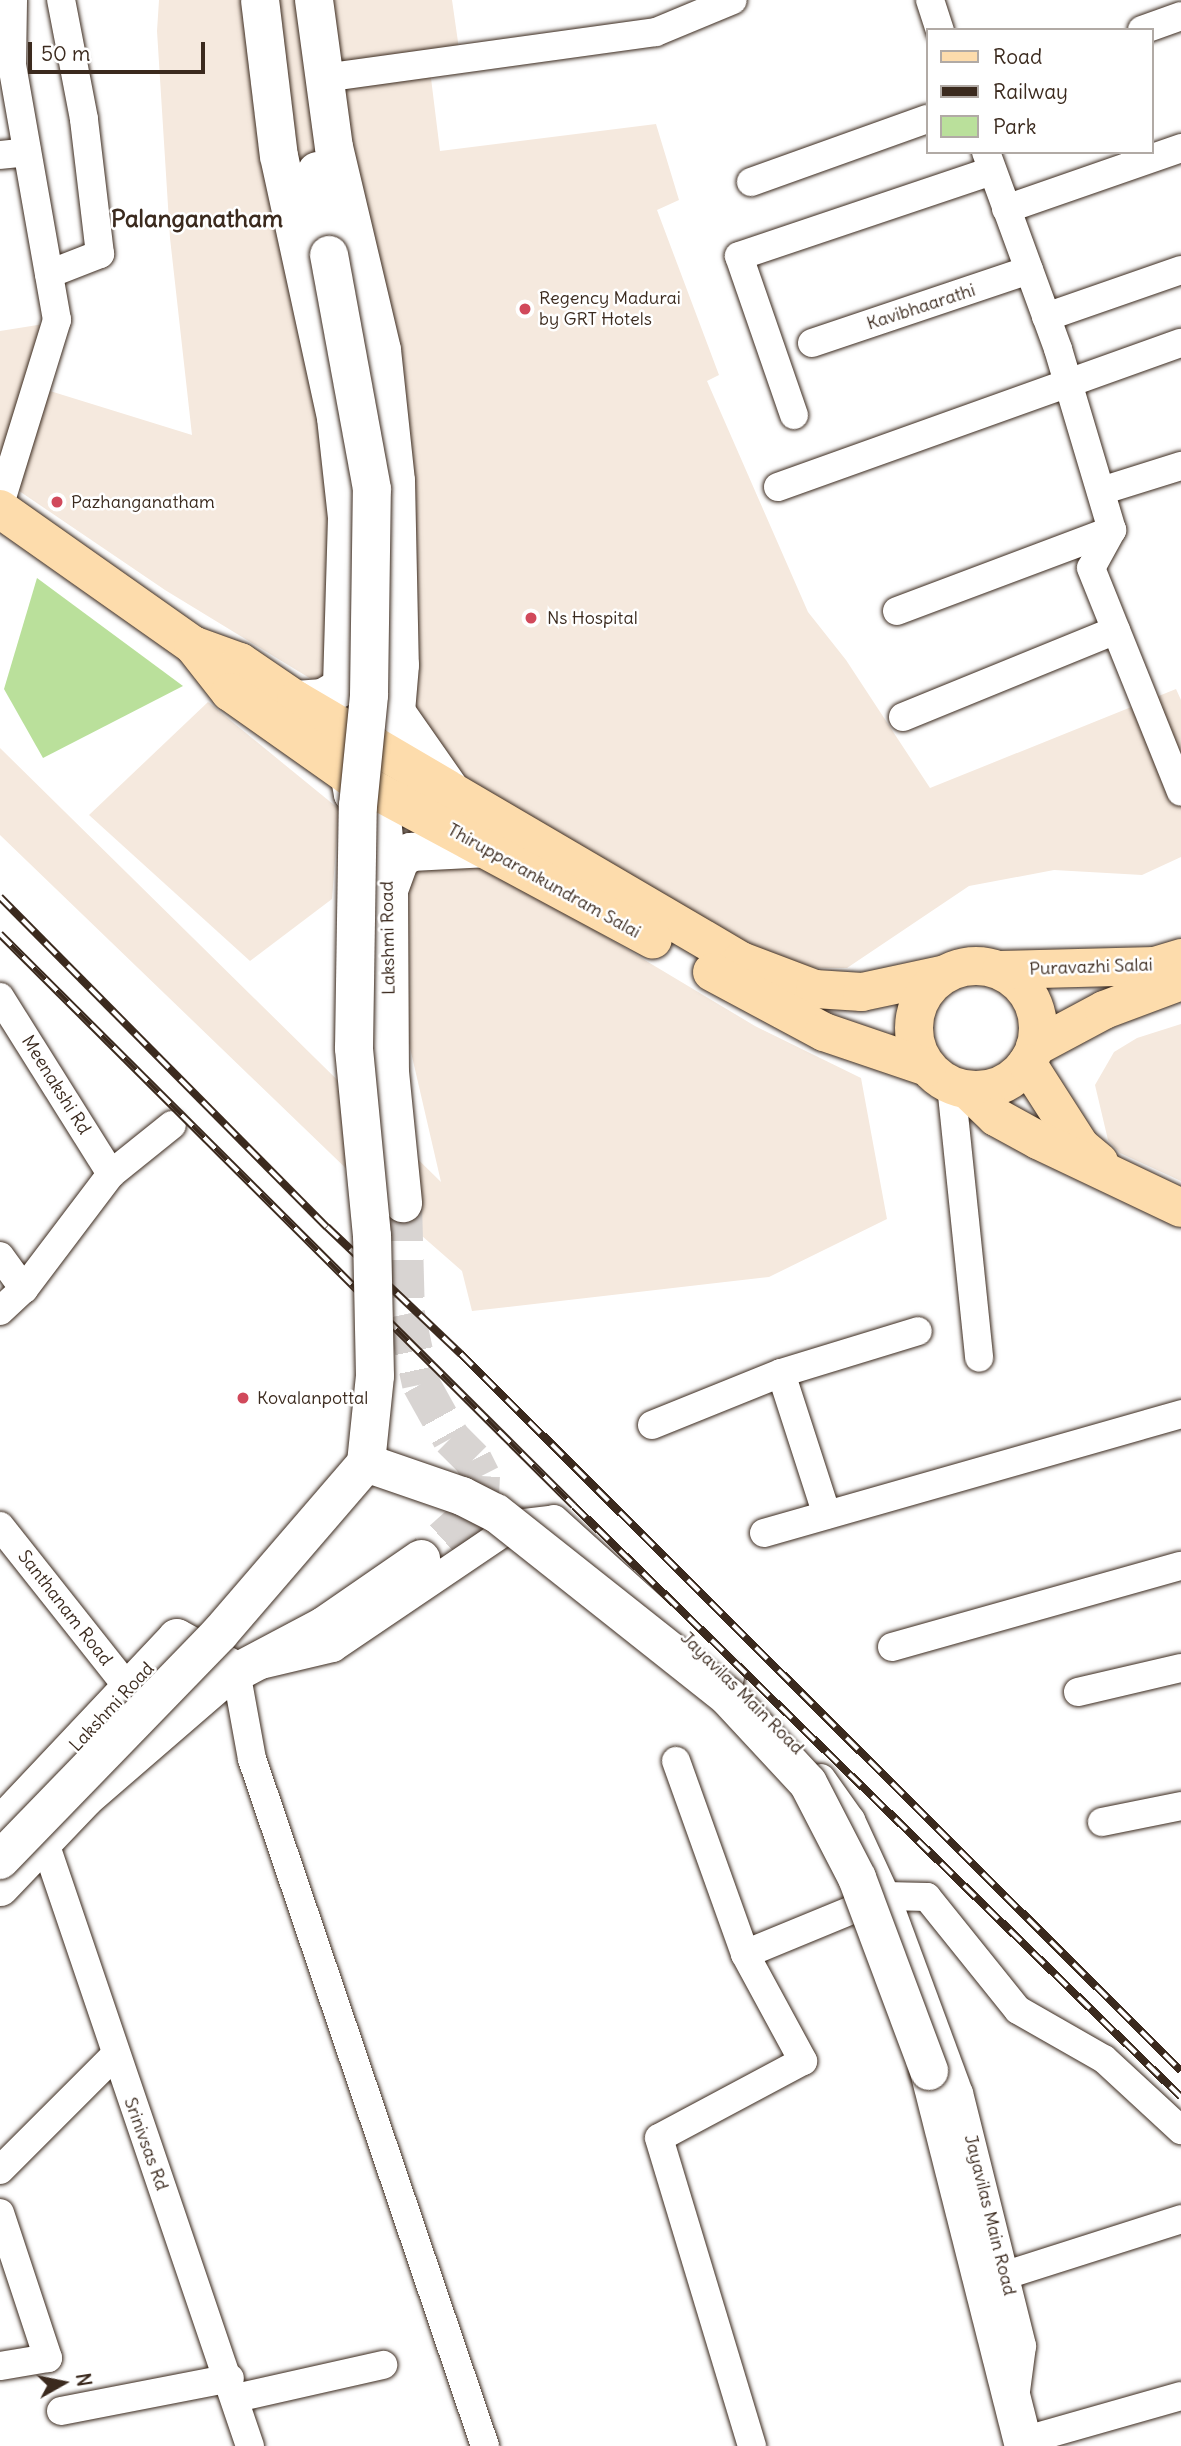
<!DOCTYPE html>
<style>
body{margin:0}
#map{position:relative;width:1181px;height:2446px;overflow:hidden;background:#fff;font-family:Delius,sans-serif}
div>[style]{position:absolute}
.built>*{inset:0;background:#f5e9de}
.green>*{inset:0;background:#bae09b}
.secondary-tunnel>*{height:38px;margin-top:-19px;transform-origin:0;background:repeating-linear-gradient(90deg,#d8d4d2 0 38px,transparent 0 57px)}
.roads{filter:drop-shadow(0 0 2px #3b2a1e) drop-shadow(0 0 2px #3b2a1e)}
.street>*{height:28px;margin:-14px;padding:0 14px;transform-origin:14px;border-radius:14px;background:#fff}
.secondary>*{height:38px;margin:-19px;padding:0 19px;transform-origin:19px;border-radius:19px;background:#fff}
.primary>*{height:38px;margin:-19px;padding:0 19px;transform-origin:19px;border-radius:19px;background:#fddcac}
.primary>.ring{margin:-19px;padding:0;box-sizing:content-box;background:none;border:38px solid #fddcac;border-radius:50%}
.rail>*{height:8px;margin-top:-4px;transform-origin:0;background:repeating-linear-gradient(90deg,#fff 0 16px,#3b2a1e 0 32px);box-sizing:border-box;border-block:2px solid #3b2a1e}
.bridges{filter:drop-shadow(0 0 2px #3b2a1e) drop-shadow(0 0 2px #3b2a1e)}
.secondary-bridge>*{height:38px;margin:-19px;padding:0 19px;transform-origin:19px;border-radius:19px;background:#fff}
.dots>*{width:19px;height:19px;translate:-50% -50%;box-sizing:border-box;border:4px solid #fff;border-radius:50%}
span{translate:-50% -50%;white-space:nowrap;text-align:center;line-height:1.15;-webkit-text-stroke:5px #fff;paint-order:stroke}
.poi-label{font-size:18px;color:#3b2a1e}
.left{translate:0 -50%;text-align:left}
.street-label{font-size:18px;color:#3b2a1e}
.district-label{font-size:24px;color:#3b2a1e;font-weight:700}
.legend{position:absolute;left:926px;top:28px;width:228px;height:126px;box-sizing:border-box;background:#fff;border:2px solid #b1aaa5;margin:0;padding:9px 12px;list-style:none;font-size:21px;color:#3b2a1e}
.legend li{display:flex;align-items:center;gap:14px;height:35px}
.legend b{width:35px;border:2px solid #b1aaa5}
.north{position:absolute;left:28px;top:2348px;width:70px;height:70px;-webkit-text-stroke:5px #fff;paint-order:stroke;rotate:81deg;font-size:19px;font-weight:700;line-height:28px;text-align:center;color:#3b2a1e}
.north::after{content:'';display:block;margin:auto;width:24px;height:32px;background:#3b2a1e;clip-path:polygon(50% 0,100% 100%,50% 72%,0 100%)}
.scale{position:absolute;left:28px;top:42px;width:177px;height:32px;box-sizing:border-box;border:4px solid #3b2a1e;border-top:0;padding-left:9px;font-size:21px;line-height:24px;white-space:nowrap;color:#3b2a1e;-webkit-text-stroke:5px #fff;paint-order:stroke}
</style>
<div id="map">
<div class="built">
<div style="clip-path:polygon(159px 0,452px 0,460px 56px,429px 62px,440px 151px,656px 124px,679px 200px,657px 210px,719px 375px,707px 381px,808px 612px,846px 660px,930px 788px,1176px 689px,1181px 700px,1181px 857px,1142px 875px,1054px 870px,969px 886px,847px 968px,792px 968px,441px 768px,413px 741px,165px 590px,0 478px,0 331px,69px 320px,50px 391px,192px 435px,170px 238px,157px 31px)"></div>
<div style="clip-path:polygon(208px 702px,339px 809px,332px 899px,250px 961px,89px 815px)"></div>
<div style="clip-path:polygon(0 748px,441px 1182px,405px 1026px,409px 878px,422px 856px,469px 855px,755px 1026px,861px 1078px,887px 1219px,769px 1277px,472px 1311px,462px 1271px,357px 1179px,0 835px)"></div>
<div style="clip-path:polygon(1181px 1024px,1181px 1181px,1120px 1153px,1108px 1140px,1095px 1085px,1114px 1052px,1137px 1038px)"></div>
</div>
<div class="green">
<div style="clip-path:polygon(37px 578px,183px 686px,43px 758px,4px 689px)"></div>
</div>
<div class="secondary-tunnel">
<div style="left:403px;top:1203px;width:111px;rotate:88.5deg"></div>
<div style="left:406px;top:1314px;width:72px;rotate:77.9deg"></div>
<div style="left:421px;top:1384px;width:62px;rotate:60.9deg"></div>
<div style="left:451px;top:1438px;width:31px;rotate:45deg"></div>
<div style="left:473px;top:1460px;width:18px;rotate:63deg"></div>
<div style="left:481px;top:1476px;width:20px;rotate:93deg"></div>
<div style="left:480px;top:1496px;width:20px;rotate:117deg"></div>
<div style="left:471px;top:1514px;width:67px;rotate:138deg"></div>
</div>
<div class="roads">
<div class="street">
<div style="left:930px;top:0;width:32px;rotate:72deg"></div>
<div style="left:1142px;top:30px;width:41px;rotate:-19.7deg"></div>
<div style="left:324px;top:78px;width:335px;rotate:-7.9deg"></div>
<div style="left:656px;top:32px;width:83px;rotate:-22.6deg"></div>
<div style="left:986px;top:152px;width:210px;rotate:69.9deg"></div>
<div style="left:1058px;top:349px;width:189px;rotate:73.4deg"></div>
<div style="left:1112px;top:530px;width:43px;rotate:118.9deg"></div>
<div style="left:1091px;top:568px;width:241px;rotate:68.1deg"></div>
<div style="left:0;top:155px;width:27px;rotate:-6deg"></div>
<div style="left:751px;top:182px;width:187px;rotate:-19.7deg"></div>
<div style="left:1006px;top:209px;width:185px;rotate:-19.2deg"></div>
<div style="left:49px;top:274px;width:55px;rotate:-21.4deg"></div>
<div style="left:100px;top:254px;width:136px;rotate:-96.8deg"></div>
<div style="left:84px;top:119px;width:121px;rotate:-100.9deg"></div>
<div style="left:1046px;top:317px;width:143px;rotate:-19.2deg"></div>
<div style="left:812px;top:343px;width:229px;rotate:-18.6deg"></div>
<div style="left:794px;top:415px;width:168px;rotate:-109.1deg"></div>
<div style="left:739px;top:256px;width:267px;rotate:-18.6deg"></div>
<div style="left:778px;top:487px;width:428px;rotate:-19.7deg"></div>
<div style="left:1101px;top:491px;width:84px;rotate:-17.4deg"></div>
<div style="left:0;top:504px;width:193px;rotate:-72.8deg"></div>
<div style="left:57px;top:320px;width:259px;rotate:-100deg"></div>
<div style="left:12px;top:65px;width:65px;rotate:-89.1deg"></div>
<div style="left:897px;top:611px;width:230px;rotate:-20.6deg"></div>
<div style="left:903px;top:717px;width:230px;rotate:-22.2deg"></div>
<div style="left:0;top:997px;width:209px;rotate:57.9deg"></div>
<div style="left:951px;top:1085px;width:274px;rotate:84.1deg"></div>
<div style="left:0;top:1256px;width:41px;rotate:54deg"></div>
<div style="left:0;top:1311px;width:33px;rotate:-43deg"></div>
<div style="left:24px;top:1289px;width:144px;rotate:-52.9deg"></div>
<div style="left:111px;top:1174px;width:78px;rotate:-38.8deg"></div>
<div style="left:781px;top:1373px;width:143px;rotate:-17deg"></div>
<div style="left:652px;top:1425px;width:139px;rotate:-22deg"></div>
<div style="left:781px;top:1373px;width:149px;rotate:72.1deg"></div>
<div style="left:0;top:1526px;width:208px;rotate:51.6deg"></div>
<div style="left:764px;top:1533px;width:434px;rotate:-15.9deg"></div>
<div style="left:892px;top:1647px;width:300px;rotate:-15.7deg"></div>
<div style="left:1078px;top:1692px;width:106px;rotate:-13.1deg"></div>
<div style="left:676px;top:1761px;width:205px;rotate:70.3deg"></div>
<div style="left:745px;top:1954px;width:122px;rotate:61.5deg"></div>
<div style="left:803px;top:2061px;width:163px;rotate:151.9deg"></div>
<div style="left:659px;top:2138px;width:322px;rotate:73.2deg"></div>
<div style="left:821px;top:1778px;width:52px;rotate:54.5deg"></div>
<div style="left:851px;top:1820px;width:84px;rotate:65.3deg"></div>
<div style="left:886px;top:1896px;width:210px;rotate:69.7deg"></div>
<div style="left:959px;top:2093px;width:261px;rotate:76deg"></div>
<div style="left:1022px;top:2346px;width:45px;rotate:97.6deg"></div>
<div style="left:1102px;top:1822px;width:81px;rotate:-11.4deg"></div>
<div style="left:44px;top:1840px;width:640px;rotate:71.23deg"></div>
<div style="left:745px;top:1954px;width:152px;rotate:-22.4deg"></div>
<div style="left:886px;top:1896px;width:41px;rotate:1.4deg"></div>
<div style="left:927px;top:1897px;width:145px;rotate:51.2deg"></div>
<div style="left:1018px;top:2010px;width:99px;rotate:29.7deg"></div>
<div style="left:1104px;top:2059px;width:105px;rotate:42.7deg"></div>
<div style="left:0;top:2170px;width:161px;rotate:-45deg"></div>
<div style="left:0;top:2213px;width:153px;rotate:71.7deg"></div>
<div style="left:48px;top:2358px;width:49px;rotate:170.5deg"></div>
<div style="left:1006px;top:2275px;width:184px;rotate:-17.7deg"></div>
<div style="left:236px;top:2398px;width:151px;rotate:-12.7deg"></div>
<div style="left:61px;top:2411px;width:172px;rotate:-11deg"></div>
<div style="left:1023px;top:2441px;width:164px;rotate:-15.9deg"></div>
<div style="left:485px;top:2446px;width:725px;rotate:-108.73deg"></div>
<div style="left:252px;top:1759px;width:89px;rotate:-100.3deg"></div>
<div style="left:236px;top:1671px;width:100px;rotate:-13.3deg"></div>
<div style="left:333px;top:1648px;width:221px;rotate:-34.1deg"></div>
<div style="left:516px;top:1524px;width:38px;rotate:-7deg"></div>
<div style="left:554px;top:1519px;width:237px;rotate:42.1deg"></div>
</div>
<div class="secondary">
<div style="left:260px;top:0;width:157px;rotate:83.1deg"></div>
<div style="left:279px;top:156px;width:268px;rotate:77.7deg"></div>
<div style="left:336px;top:418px;width:100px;rotate:83.7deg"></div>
<div style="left:347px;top:517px;width:170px;rotate:91.7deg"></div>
<div style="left:342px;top:687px;width:22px;rotate:150deg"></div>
<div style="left:323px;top:698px;width:27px;rotate:176deg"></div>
<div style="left:314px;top:0;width:148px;rotate:82.3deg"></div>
<div style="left:334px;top:147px;width:209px;rotate:76.7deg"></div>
<div style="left:382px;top:350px;width:132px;rotate:83.9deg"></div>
<div style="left:396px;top:481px;width:184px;rotate:88.8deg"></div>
<div style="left:400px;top:665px;width:47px;rotate:94.9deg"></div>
<div style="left:396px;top:712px;width:98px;rotate:55deg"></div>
<div style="left:317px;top:171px;width:85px;rotate:81.9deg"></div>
<div style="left:349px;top:772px;width:22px;rotate:80deg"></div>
<div style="left:353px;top:794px;width:38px;rotate:40deg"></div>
<div style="left:382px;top:818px;width:72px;rotate:84.4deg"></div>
<div style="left:389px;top:890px;width:182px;rotate:89.7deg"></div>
<div style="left:390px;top:1072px;width:132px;rotate:84.3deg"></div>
<div style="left:389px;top:890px;width:32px;rotate:-70deg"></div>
<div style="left:400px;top:860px;width:14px;rotate:-36deg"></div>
<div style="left:411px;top:852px;width:78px;rotate:-2.9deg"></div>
<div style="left:0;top:1826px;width:258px;rotate:-46.7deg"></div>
<div style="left:177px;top:1638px;width:62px;rotate:29.1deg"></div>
<div style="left:0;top:1887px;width:123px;rotate:-46.3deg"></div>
<div style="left:85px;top:1798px;width:179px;rotate:-40.9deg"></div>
<div style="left:220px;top:1681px;width:118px;rotate:-27.9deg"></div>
<div style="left:324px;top:1626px;width:118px;rotate:-34.6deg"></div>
<div style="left:929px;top:2071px;width:387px;rotate:75.8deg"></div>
</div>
<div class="primary">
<div style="left:0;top:509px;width:236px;rotate:35.2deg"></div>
<div style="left:193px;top:645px;width:50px;rotate:19.9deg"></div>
<div style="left:240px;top:662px;width:68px;rotate:34.2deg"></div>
<div style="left:296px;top:700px;width:516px;rotate:30.39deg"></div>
<div style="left:741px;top:961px;width:79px;rotate:20.7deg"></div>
<div style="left:815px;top:989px;width:47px;rotate:3.7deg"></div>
<div style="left:862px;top:992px;width:82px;rotate:-12deg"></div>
<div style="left:193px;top:645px;width:60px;rotate:51.8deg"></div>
<div style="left:230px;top:692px;width:146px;rotate:35.2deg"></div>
<div style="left:349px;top:776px;width:345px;rotate:28.3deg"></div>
<div class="ring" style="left:914px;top:966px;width:86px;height:86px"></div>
<div style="left:1001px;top:970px;width:154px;rotate:-1.5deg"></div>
<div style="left:1155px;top:966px;width:27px;rotate:-17deg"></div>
<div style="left:712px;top:972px;width:127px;rotate:28.2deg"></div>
<div style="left:824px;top:1032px;width:109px;rotate:18.8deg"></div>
<div style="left:1035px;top:1047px;width:78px;rotate:-28.2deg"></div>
<div style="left:1104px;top:1010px;width:82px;rotate:-20.6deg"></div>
<div style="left:1027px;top:1063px;width:98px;rotate:57.4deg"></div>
<div style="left:1080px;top:1146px;width:25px;rotate:40deg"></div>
<div style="left:968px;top:1090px;width:39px;rotate:44deg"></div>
<div style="left:996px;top:1117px;width:48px;rotate:28.7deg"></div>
<div style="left:1038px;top:1140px;width:158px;rotate:25.4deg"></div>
</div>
</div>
<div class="rail">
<div style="left:0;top:897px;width:465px;rotate:45.3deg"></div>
<div style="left:327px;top:1227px;width:185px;rotate:43.5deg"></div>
<div style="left:461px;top:1354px;width:1016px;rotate:44.88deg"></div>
<div style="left:0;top:934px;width:810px;rotate:44.9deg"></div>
<div style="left:574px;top:1506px;width:847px;rotate:44.23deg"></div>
</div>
<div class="bridges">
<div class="secondary-bridge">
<div style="left:366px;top:1463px;width:102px;rotate:19deg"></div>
<div style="left:462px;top:1496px;width:38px;rotate:27deg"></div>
<div style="left:496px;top:1513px;width:296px;rotate:38.4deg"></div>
<div style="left:728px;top:1697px;width:117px;rotate:47.1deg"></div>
<div style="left:808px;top:1783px;width:107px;rotate:62.7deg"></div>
<div style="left:857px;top:1878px;width:206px;rotate:69.5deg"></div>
<div style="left:0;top:1860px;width:316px;rotate:-45.9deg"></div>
<div style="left:220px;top:1633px;width:224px;rotate:-49.3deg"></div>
<div style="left:366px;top:1463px;width:87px;rotate:-84.1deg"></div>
<div style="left:375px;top:1376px;width:140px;rotate:-91.2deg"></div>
<div style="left:372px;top:1236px;width:189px;rotate:-95.5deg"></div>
<div style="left:354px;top:1048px;width:242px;rotate:-89.1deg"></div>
<div style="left:358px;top:806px;width:112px;rotate:-84.3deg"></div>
<div style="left:369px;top:695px;width:206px;rotate:-89.2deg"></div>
<div style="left:372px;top:489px;width:238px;rotate:-100.4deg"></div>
</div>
</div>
<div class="dots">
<div style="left:525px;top:309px;background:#d1495b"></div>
<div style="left:57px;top:502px;background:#d1495b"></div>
<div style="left:531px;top:618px;background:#d1495b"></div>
<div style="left:243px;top:1398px;background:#d1495b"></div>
</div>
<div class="poi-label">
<span class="left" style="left:539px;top:309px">Regency Madurai<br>by GRT Hotels</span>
<span class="left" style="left:71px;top:502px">Pazhanganatham</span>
<span class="left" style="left:547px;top:618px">Ns Hospital</span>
<span class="left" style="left:257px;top:1398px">Kovalanpottal</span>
</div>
<div class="street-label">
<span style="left:921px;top:307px;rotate:-18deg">Kavibhaarathi</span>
<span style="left:544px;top:881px;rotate:29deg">Thirupparankundram Salai</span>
<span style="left:388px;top:938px;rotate:-91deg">Lakshmi Road</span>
<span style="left:1091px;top:967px;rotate:-2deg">Puravazhi Salai</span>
<span style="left:56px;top:1085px;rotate:58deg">Meenakshi Rd</span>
<span style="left:65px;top:1608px;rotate:52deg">Santhanam Road</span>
<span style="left:742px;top:1693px;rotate:45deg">Jayavilas Main Road</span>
<span style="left:112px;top:1707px;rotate:-47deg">Lakshmi Road</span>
<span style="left:146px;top:2144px;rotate:70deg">Srinivsas Rd</span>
<span style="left:990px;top:2215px;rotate:76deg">Jayavilas Main Road</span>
</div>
<div class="district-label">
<span style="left:197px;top:219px">Palanganatham</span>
</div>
<ul class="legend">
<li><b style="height:9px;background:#fddcac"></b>Road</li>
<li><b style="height:9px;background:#3b2a1e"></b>Railway</li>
<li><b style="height:19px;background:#bae09b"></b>Park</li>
</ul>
<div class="north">N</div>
<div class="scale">50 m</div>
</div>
